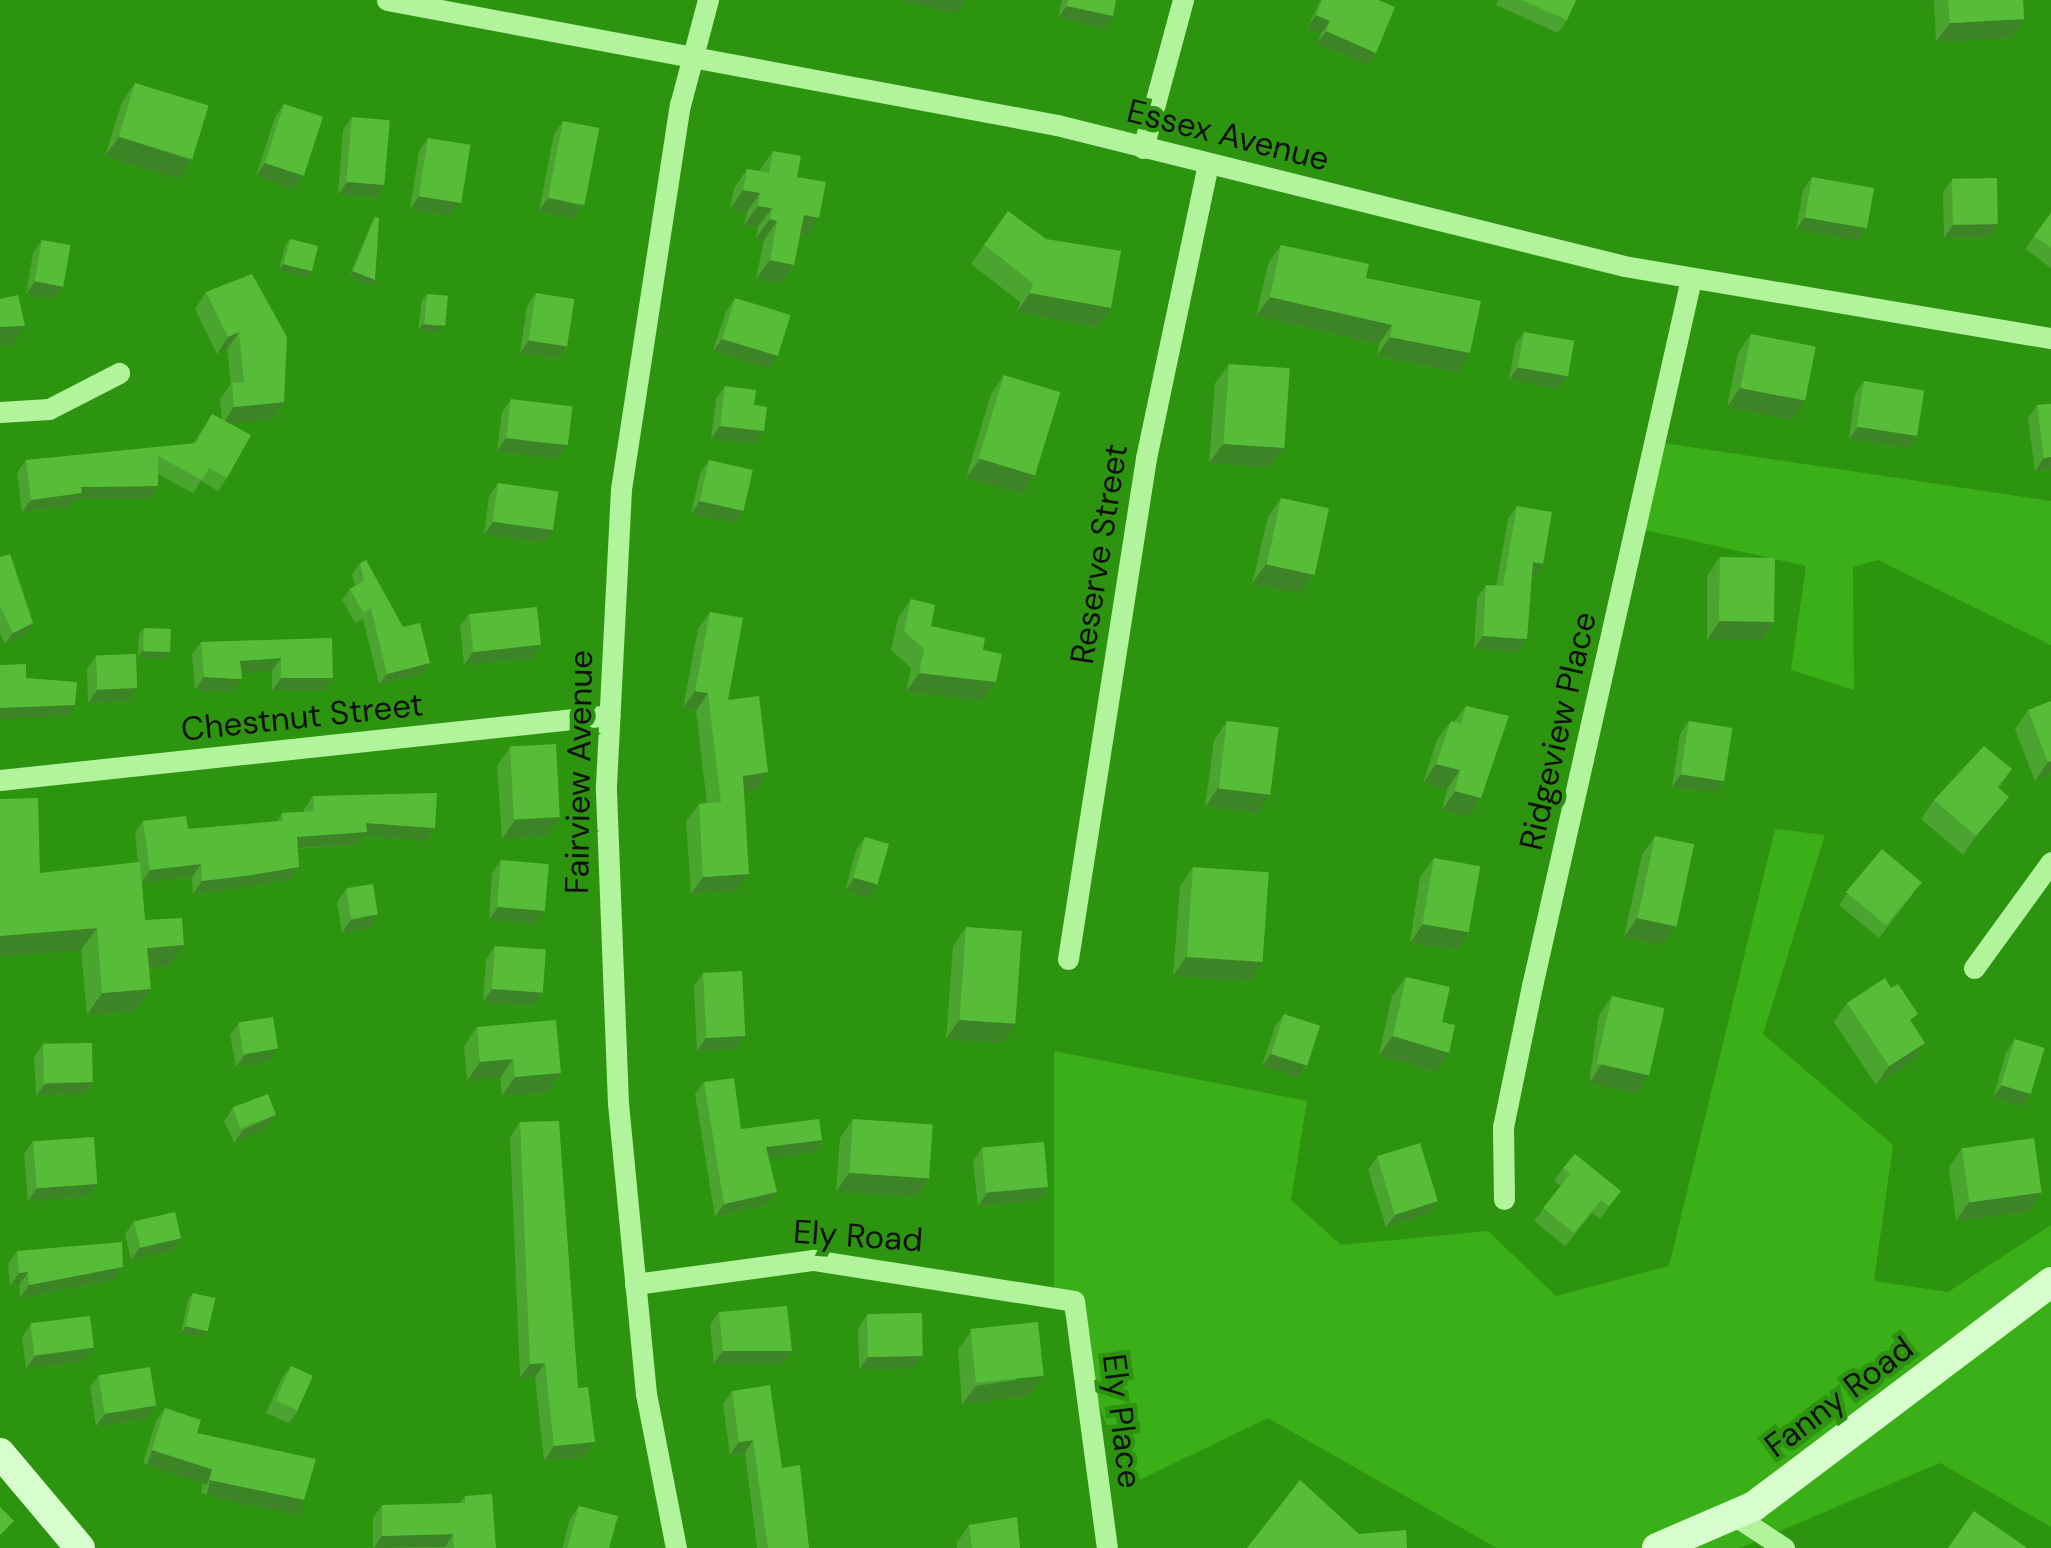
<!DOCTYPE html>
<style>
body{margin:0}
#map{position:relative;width:2051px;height:1548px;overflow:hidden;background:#2d940f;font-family:"DM Sans",sans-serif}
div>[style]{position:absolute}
.green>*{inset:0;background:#3baf17}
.street>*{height:21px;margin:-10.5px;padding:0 10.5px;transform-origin:10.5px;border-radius:10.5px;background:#b1f49c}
.secondary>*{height:30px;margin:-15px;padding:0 15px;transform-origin:15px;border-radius:15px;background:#d7fdcc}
.wall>*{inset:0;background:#4ba330}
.shaded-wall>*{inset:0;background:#3d8427;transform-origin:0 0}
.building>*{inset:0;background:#57bd38;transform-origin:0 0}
span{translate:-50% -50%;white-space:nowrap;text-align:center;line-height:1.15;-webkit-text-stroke:9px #2d940f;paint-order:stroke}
.street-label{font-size:33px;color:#111}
</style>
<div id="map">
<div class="green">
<div style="clip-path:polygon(1657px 442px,2051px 501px,2051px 645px,1878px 560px,1853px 567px,1854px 690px,1791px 670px,1806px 566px,1636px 528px)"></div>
<div style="clip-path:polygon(1775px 829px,1825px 835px,1763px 1034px,1893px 1145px,1874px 1281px,1948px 1292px,2051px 1225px,2051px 1527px,1940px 1463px,1740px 1548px,1497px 1548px,1268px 1418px,1129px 1485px,1054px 1285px,1054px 1051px,1307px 1101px,1291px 1200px,1341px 1245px,1488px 1231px,1556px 1296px,1669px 1266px)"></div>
</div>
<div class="street">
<div style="left:387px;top:0;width:682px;rotate:10.57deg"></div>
<div style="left:1057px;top:125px;width:584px;rotate:13.96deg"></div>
<div style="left:1624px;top:266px;width:433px;rotate:9.6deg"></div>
<div style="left:1143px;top:148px;width:153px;rotate:-74.9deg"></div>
<div style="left:0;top:412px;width:49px;rotate:-3.5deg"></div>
<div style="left:49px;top:409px;width:79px;rotate:-27.2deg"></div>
<div style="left:0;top:780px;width:613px;rotate:-6.08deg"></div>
<div style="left:1068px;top:959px;width:507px;rotate:-81.15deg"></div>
<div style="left:1146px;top:458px;width:301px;rotate:-78.1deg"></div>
<div style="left:1974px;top:968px;width:131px;rotate:-54deg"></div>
<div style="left:1504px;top:1199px;width:72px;rotate:-90.8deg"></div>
<div style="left:1503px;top:1127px;width:144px;rotate:-78.4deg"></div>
<div style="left:1532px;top:986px;width:725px;rotate:-77.33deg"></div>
<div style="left:635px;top:1284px;width:180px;rotate:-7.7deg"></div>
<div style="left:813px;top:1260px;width:264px;rotate:8.9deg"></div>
<div style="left:1074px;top:1301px;width:249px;rotate:82.4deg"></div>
<div style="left:1734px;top:1515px;width:60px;rotate:33.4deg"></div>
<div style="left:676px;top:1548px;width:157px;rotate:-101deg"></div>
<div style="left:646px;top:1394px;width:291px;rotate:-95.5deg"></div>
<div style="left:618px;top:1104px;width:319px;rotate:-92.2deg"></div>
<div style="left:606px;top:785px;width:296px;rotate:-87.1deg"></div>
<div style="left:621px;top:489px;width:389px;rotate:-81.3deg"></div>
<div style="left:680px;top:105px;width:109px;rotate:-75.1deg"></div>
</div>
<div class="secondary">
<div style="left:0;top:1453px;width:124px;rotate:49.9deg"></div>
<div style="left:1657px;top:1548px;width:106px;rotate:-23.4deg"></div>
<div style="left:1754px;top:1506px;width:372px;rotate:-37deg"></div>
</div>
<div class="wall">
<div style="clip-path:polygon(1062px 0,1116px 0,1104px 29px,1058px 18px)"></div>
<div style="clip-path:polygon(1321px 0,1378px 0,1376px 53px,1367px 65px,1317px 44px,1321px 34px,1307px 28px)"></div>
<div style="clip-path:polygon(1498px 0,1576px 0,1567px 20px,1558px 33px,1496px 5px)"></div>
<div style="clip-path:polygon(1934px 0,2023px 0,2024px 19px,2011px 38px,1936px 42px)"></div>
<div style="clip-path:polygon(135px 83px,191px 160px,178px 179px,105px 156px,122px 102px)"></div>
<div style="clip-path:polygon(284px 104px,294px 189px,256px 176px,275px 117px)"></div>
<div style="clip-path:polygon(352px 117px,385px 185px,376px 198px,338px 195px,343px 130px)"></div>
<div style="clip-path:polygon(563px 121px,583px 206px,574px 219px,539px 211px,554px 134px)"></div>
<div style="clip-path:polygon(428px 138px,450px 216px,410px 209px,419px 151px)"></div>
<div style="clip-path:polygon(773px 151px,797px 177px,806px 237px,800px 236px,794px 265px,781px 284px,756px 279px,764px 240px,756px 238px,758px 227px,744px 225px,747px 212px,730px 209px,734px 188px,747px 169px,759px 171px)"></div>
<div style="clip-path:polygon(1812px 177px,1866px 228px,1857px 241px,1796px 230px,1803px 190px)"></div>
<div style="clip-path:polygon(1952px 180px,1998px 224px,1989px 237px,1944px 238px,1943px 192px)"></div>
<div style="clip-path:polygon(1008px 211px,1098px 327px,1017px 312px,1020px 302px,971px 264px)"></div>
<div style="clip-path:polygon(2051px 213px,2051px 268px,2025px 249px)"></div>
<div style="clip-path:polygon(375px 217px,375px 280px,370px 286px,349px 277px,371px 224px)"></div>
<div style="clip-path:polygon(290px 239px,307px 278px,279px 271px,285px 246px)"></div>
<div style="clip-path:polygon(42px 240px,63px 287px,54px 299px,26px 294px,33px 253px)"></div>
<div style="clip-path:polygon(1281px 245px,1366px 278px,1457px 372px,1377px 356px,1379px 344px,1256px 316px,1268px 264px)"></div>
<div style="clip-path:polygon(252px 274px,284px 402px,273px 419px,229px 423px,227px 478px,218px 491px,201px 481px,193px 493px,158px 474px,149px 499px,77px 499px,73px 505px,22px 512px,17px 473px,26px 460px,193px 444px,212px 414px,222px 420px,220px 399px,231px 384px,227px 349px,217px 354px,195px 309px,206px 292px)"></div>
<div style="clip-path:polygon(536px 293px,568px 345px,559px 358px,520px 353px,527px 306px)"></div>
<div style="clip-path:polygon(427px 294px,439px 333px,418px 330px,422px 300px)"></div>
<div style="clip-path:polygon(735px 298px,769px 368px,713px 351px,726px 311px)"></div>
<div style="clip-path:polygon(1524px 332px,1567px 376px,1558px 389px,1509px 380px,1515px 345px)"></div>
<div style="clip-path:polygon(1751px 334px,1792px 420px,1727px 407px,1738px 353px)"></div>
<div style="clip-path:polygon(1229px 364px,1270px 467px,1209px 463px,1215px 383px)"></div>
<div style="clip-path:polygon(1004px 375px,1035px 475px,1022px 494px,966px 478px,991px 394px)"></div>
<div style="clip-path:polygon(1864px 381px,1917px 435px,1908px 448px,1849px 439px,1855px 394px)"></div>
<div style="clip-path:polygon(725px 386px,764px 431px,755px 444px,711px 439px,716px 399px)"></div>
<div style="clip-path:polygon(511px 399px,557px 459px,497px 451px,502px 412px)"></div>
<div style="clip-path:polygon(2051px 404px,2051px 469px,2035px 471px,2028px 418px,2037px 405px)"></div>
<div style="clip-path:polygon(709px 460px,735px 523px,691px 514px,700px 473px)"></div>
<div style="clip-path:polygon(498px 483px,545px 543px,484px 535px,489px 496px)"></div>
<div style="clip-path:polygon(1281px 498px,1313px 575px,1300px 594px,1252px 584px,1268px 517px)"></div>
<div style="clip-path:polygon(1517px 506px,1534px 577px,1532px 576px,1518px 652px,1474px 649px,1477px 598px,1486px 585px,1496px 586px,1508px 519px)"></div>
<div style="clip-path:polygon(0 557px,33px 623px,26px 634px,5px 644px,0 633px)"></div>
<div style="clip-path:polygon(1720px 557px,1775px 621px,1762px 640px,1707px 640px,1707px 576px)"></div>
<div style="clip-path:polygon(360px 563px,422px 674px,379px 684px,363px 619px,355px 623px,342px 600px,350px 589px,355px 586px,352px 574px)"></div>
<div style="clip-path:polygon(911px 599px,931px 626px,983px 650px,996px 682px,983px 701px,906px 692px,911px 668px,891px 650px,898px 618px)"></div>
<div style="clip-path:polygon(710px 612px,728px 700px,768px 772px,756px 790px,743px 791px,736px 891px,691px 894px,686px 821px,699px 804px,707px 803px,696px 711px,683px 708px,698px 629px)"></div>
<div style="clip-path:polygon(469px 614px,532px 658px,464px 665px,460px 626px)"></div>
<div style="clip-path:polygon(144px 628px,165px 659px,138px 657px,139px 634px)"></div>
<div style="clip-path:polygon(332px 638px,324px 690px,272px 691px,272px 671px,241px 673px,233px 692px,195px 690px,192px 654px,201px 642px)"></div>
<div style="clip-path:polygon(96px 656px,128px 701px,88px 703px,87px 669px)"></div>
<div style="clip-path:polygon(2051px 701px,2051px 773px,2035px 781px,2015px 729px,2028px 710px)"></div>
<div style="clip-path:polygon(1466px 706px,1481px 798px,1468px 817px,1442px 810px,1447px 789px,1423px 783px,1437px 740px,1451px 721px,1454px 722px)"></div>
<div style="clip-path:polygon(1227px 721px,1271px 794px,1257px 813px,1205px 807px,1214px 740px)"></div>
<div style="clip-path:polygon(1689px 721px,1715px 793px,1672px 787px,1680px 734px)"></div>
<div style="clip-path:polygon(510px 747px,560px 817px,547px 836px,502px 839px,497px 766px)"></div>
<div style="clip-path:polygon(2012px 769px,1999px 788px,2009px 797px,1963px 855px,1921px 819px,1934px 800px)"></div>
<div style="clip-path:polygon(313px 796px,435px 828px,426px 841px,364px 836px,358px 844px,297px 849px,299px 867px,290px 880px,236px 889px,193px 894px,192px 877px,142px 883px,145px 920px,168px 967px,149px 969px,135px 1011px,87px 1015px,81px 950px,40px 873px,138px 862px,135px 833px,143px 821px,188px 829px,277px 821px,282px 813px,304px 812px,304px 809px)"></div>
<div style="clip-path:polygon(1655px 836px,1676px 926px,1663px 945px,1624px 937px,1642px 855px)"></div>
<div style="clip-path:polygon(865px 837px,878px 885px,869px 898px,845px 891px,856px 850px)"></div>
<div style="clip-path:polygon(1434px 858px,1470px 931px,1457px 950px,1410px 943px,1420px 877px)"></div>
<div style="clip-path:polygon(501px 860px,537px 923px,489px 920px,492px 873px)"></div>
<div style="clip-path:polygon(1193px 867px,1250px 981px,1173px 976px,1180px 886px)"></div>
<div style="clip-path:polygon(346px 889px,369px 928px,342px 933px,337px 902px)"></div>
<div style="clip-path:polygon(1848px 893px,1913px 894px,1879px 938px,1839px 905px)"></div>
<div style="clip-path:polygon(966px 927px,1002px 1043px,946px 1039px,953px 946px)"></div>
<div style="clip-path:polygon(495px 946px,543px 993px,534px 1006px,483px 1002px,486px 959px)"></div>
<div style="clip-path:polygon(703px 973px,736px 1049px,697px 1051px,694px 986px)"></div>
<div style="clip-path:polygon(1406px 977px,1442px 1022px,1436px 1072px,1379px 1055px,1392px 996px)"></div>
<div style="clip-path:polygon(1612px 996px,1636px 1094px,1589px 1083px,1599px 1015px)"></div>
<div style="clip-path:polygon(1847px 1003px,1912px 1023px,1925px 1043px,1912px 1062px,1876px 1085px,1834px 1022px)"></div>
<div style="clip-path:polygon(1284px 1014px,1307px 1065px,1298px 1078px,1262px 1066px,1275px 1027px)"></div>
<div style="clip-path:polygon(239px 1023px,269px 1062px,236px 1067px,230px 1035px)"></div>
<div style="clip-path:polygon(477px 1027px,548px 1092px,502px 1096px,500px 1078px,467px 1081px,464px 1046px)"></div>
<div style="clip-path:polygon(2015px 1039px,2032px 1094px,2023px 1106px,1993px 1098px,2006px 1052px)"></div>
<div style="clip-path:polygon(43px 1044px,93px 1082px,84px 1095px,36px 1096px,34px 1057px)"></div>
<div style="clip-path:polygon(704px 1082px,741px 1129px,822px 1140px,813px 1153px,769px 1158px,768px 1204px,715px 1217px,695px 1094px)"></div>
<div style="clip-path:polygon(233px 1108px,276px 1115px,267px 1128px,234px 1143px,224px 1121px)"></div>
<div style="clip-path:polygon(853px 1119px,930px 1178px,916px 1197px,836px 1192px,840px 1138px)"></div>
<div style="clip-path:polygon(520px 1122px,578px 1388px,584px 1457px,544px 1461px,535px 1377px,520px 1378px,510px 1137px)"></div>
<div style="clip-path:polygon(33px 1141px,88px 1197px,28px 1201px,24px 1154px)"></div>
<div style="clip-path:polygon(982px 1148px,1048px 1187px,1039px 1200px,978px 1206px,973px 1161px)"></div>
<div style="clip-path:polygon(1962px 1148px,2042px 1192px,2029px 1211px,1956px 1221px,1949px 1167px)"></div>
<div style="clip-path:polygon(1377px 1157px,1429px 1214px,1386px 1227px,1368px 1170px)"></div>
<div style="clip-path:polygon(1563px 1168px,1621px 1191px,1600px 1219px,1592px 1213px,1565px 1246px,1534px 1221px,1561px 1186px,1554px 1181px)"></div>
<div style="clip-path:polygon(134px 1221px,181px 1238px,172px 1251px,131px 1260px,125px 1234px)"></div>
<div style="clip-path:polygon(17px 1251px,114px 1280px,20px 1298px,19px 1285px,10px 1286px,8px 1264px)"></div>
<div style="clip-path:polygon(193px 1293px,204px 1337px,181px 1333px,188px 1300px)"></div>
<div style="clip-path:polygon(719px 1312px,783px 1364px,714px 1363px,710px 1325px)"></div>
<div style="clip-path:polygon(867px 1315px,914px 1368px,859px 1370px,858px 1328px)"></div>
<div style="clip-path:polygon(31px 1324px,85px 1361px,26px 1369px,22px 1337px)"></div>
<div style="clip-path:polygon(971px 1331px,1030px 1395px,962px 1405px,958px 1350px)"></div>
<div style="clip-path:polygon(291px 1366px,298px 1411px,289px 1423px,266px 1413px,282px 1378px)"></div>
<div style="clip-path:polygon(99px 1375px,147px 1419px,96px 1426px,90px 1387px)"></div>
<div style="clip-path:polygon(732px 1391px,782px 1468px,809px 1548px,757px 1548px,745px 1453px,730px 1455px,723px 1404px)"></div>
<div style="clip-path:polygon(165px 1408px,197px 1433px,295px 1513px,201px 1493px,203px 1482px,143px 1463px,156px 1421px)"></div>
<div style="clip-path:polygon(465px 1496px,496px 1548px,373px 1548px,373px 1518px,382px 1505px,459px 1503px)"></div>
<div style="clip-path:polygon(579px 1506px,609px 1548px,562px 1548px,570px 1519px)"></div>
<div style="clip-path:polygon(969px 1525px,1020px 1548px,957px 1548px,956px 1544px)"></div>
</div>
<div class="shaded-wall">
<div style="clip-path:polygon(900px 0,961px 0,966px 1px,957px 14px)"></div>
<div style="clip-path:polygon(1067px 6px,1113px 16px,1104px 29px,1058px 18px)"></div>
<div style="clip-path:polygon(1316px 15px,1330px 21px,1321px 34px,1307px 28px)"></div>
<div style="clip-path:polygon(2024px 19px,2011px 38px,1936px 42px,1950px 23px)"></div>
<div style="clip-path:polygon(1326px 31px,1376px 53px,1367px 65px,1317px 44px)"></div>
<div style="clip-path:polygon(119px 137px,191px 160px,178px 179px,105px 156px)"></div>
<div style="clip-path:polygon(265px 163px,303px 176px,294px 189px,256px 176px)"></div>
<div style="clip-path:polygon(347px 182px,385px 185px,376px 198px,338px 195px)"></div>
<div style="clip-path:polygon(743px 190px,760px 193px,747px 212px,730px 209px)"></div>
<div style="clip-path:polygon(419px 196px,459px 203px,450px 216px,410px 209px)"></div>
<div style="clip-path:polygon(548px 198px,583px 206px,574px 219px,539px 211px)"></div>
<div style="clip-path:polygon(758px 206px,772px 208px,758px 227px,744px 225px)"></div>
<div style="clip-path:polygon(804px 215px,819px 218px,806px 237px,791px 234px)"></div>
<div style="clip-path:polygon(1805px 217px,1866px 228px,1857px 241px,1796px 230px)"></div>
<div style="clip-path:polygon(770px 219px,777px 221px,764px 240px,756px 238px)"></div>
<div style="clip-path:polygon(1998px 224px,1989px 237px,1944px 238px,1953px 225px)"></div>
<div style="clip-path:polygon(770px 260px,794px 265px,781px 284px,756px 279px)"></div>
<div style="clip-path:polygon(283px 264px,311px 271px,307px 278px,279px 271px)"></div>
<div style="clip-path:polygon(353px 271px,375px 280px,370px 286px,349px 277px)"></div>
<div style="clip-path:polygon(35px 281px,63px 287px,54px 299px,26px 294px)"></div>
<div style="clip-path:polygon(1030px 293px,1111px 308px,1098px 327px,1017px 312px)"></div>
<div style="clip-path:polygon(1270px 297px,1392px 325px,1379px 344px,1256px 316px)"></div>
<div style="clip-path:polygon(423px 324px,444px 327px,439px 333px,418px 330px)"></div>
<div style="clip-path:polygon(25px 326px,12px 345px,0 345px,0 327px)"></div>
<div style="clip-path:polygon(239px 332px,227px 349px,217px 354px,228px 337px)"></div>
<div style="clip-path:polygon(1390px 337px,1470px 353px,1457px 372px,1377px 356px)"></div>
<div style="clip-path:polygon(722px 339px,778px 355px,769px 368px,713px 351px)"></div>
<div style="clip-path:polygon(529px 340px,568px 345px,559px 358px,520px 353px)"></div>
<div style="clip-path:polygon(1518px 367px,1567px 376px,1558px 389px,1509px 380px)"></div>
<div style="clip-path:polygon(1740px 388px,1805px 401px,1792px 420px,1727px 407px)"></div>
<div style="clip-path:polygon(284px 402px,273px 419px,223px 424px,234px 407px)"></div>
<div style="clip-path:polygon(720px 426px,764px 431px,755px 444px,711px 439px)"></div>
<div style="clip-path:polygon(1858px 427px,1917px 435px,1908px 448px,1849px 439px)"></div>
<div style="clip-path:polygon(506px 438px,566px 446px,557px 459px,497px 451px)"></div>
<div style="clip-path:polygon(1223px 444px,1284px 448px,1270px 467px,1209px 463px)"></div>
<div style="clip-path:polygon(2051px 457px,2051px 469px,2035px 471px,2044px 458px)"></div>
<div style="clip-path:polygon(980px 459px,1035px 475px,1022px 494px,966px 478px)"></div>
<div style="clip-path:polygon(158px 486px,149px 499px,77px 499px,73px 505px,22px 512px,31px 500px,81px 487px)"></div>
<div style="clip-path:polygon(700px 501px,744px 510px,735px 523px,691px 514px)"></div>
<div style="clip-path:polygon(493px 522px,554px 530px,545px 543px,484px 535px)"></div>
<div style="clip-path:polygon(1533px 562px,1543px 564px,1534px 577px,1524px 575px)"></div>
<div style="clip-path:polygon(1266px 564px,1313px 575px,1300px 594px,1252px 584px)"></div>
<div style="clip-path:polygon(1720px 621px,1775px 621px,1762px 640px,1707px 640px)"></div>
<div style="clip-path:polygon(33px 623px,26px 634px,5px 644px,13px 633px)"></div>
<div style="clip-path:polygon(1483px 636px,1527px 639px,1518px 652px,1474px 649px)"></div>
<div style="clip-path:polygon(541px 645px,532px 658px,464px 665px,473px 652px)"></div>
<div style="clip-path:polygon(142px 651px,169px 652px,165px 659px,138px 657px)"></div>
<div style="clip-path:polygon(281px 658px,272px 671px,231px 674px,240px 661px)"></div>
<div style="clip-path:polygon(430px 663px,422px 674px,379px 684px,387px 674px)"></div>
<div style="clip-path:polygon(919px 673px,996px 682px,983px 701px,906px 692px)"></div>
<div style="clip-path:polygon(204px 677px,242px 679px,233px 692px,195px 690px)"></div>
<div style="clip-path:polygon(281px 678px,333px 678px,324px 690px,272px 691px)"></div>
<div style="clip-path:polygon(137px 688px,128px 701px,88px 703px,97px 690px)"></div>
<div style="clip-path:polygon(695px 691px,708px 693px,696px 711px,683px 708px)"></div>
<div style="clip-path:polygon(75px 705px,67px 716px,0 719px,0 708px)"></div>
<div style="clip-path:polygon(2051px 761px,2051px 773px,2035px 781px,2048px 762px)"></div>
<div style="clip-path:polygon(1436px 764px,1460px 770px,1447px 789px,1423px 783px)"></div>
<div style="clip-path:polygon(768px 772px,756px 790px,730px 793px,743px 776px)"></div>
<div style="clip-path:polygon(1681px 774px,1724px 780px,1715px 793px,1672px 787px)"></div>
<div style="clip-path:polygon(1218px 788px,1271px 794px,1257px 813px,1205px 807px)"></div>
<div style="clip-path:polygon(1455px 791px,1481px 798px,1468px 817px,1442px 810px)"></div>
<div style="clip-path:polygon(2009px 797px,1995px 816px,1963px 855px,1976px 836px)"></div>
<div style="clip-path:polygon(560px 817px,547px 836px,502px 839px,515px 820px)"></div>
<div style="clip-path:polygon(366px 823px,435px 828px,426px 841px,364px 836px,358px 844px,288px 849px,297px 837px)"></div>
<div style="clip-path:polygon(201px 864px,192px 877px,141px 883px,150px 870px)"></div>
<div style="clip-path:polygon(299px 867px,290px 880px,236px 889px,193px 894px,202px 881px)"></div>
<div style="clip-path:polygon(749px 874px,736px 891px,691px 894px,703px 877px)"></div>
<div style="clip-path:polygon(854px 878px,878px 885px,869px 898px,845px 891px)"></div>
<div style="clip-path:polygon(498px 907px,546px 910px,537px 923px,489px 920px)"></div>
<div style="clip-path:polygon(378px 915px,369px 928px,342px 933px,351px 920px)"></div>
<div style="clip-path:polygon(1637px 918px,1676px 926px,1663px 945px,1624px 937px)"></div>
<div style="clip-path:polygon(1423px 924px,1470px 931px,1457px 950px,1410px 943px)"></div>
<div style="clip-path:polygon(97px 928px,81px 950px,0 957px,0 936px)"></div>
<div style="clip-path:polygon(184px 945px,168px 967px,132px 970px,147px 948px)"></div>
<div style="clip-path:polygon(1186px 957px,1263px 962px,1250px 981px,1173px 976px)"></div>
<div style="clip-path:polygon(151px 989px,135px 1011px,87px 1015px,102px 993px)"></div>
<div style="clip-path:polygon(492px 989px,543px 993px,534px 1006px,483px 1002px)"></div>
<div style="clip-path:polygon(959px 1020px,1016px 1024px,1002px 1043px,946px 1039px)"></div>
<div style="clip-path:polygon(745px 1036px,736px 1049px,697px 1051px,706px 1038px)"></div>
<div style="clip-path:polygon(1393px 1036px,1449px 1053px,1436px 1072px,1379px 1055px)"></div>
<div style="clip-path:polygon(1925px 1043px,1912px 1062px,1876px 1085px,1889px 1066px)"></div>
<div style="clip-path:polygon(278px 1049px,269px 1062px,236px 1067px,245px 1054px)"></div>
<div style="clip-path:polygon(1271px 1054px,1307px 1065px,1298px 1078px,1262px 1066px)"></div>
<div style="clip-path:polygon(513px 1059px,500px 1078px,467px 1081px,480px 1062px)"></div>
<div style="clip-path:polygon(1602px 1064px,1649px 1075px,1636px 1094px,1589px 1083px)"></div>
<div style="clip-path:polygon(561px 1073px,548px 1092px,502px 1096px,515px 1077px)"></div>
<div style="clip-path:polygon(93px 1082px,84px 1095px,36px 1096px,45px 1084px)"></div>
<div style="clip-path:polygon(2002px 1085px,2032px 1094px,2023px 1106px,1993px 1098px)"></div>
<div style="clip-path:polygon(276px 1115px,267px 1128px,234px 1143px,243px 1130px)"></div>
<div style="clip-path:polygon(822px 1140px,813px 1153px,757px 1160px,766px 1147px)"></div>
<div style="clip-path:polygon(849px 1173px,930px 1178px,916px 1197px,836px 1192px)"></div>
<div style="clip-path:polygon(97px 1184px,88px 1197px,28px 1201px,37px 1188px)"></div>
<div style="clip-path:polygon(1048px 1187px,1039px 1200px,978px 1206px,987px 1193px)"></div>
<div style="clip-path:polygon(777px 1192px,768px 1204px,715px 1217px,724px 1204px)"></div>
<div style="clip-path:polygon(2042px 1192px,2029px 1211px,1956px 1221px,1969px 1202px)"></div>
<div style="clip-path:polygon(1438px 1201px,1429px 1214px,1386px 1227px,1395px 1215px)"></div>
<div style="clip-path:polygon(181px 1238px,172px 1251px,131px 1260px,140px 1247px)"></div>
<div style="clip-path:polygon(123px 1267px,114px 1280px,20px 1298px,29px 1285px)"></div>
<div style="clip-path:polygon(28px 1272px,19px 1285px,10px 1286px,19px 1273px)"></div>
<div style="clip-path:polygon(186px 1326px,208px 1331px,204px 1337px,181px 1333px)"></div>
<div style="clip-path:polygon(94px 1348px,85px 1361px,26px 1369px,35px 1356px)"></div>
<div style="clip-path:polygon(723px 1351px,792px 1351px,783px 1364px,714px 1363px)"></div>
<div style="clip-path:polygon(923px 1356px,914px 1368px,859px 1370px,868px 1357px)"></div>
<div style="clip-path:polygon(545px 1363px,535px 1377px,520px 1378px,530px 1364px)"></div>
<div style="clip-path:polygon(1044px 1376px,1030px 1395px,962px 1405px,976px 1386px)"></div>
<div style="clip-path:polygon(156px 1406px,147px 1419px,96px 1426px,105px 1414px)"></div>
<div style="clip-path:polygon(753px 1440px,745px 1453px,730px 1455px,739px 1442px)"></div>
<div style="clip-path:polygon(595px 1442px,584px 1457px,544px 1461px,554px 1446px)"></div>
<div style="left:152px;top:1450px;width:63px;height:16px;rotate:18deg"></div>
<div style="left:210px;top:1480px;width:96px;height:16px;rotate:12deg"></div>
<div style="clip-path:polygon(453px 1534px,445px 1547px,374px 1548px,382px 1536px)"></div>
</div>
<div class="building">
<div style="clip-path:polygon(1068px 0,1116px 0,1113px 16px,1067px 6px)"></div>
<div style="clip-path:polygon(1322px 0,1378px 0,1395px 7px,1376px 53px,1326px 31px,1330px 21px,1316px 15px)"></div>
<div style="clip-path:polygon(1522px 0,1576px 0,1567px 20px)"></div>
<div style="clip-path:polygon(1948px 0,2023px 0,2024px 19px,1950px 23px)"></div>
<div style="left:135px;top:83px;width:77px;height:56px;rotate:17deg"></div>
<div style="left:284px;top:104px;width:41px;height:62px;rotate:18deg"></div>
<div style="left:352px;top:117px;width:38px;height:65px;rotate:5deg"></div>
<div style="left:563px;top:121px;width:37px;height:78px;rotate:11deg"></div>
<div style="left:428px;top:138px;width:43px;height:59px;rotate:9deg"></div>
<div style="clip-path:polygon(773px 151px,801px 156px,797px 177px,826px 182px,819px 218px,804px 215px,794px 265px,770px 260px,777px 221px,770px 219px,772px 208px,758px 206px,760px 193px,743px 190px,747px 169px,769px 173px)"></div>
<div style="left:1812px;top:177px;width:63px;height:41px;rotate:10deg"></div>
<div style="left:1997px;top:178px;width:46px;height:45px;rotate:89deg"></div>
<div style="clip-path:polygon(1008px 211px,1046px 239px,1121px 251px,1111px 308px,1030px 293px,1033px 283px,984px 245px)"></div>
<div style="clip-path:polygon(2051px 213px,2051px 248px,2034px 236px)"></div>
<div style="clip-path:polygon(375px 217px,379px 218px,375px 280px,353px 271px)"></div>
<div style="left:290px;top:239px;width:29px;height:26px;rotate:14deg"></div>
<div style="left:42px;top:240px;width:29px;height:42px;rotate:10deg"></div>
<div style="clip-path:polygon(1281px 245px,1369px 264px,1366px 278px,1481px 301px,1470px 353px,1390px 337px,1392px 325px,1270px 297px)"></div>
<div style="clip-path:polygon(252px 274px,287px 337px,284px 402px,234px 407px,232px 383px,244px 382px,239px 332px,228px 337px,206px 292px)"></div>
<div style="left:536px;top:293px;width:39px;height:48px;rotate:9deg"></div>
<div style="left:427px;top:294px;width:21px;height:30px;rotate:5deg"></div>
<div style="clip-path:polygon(18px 295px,25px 326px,0 327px,0 299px)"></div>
<div style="left:735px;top:298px;width:58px;height:43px;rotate:17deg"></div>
<div style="left:1524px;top:332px;width:51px;height:36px;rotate:10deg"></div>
<div style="left:1751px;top:334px;width:66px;height:55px;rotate:11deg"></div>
<div style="left:1229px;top:364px;width:61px;height:80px;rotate:4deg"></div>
<div style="left:1004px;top:375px;width:59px;height:87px;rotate:17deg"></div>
<div style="left:1864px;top:381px;width:61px;height:46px;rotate:9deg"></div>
<div style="clip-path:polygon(725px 386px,756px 390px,754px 405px,767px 407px,764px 431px,720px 426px)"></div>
<div style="left:511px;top:399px;width:62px;height:39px;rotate:7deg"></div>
<div style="clip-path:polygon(2051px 404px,2051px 457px,2044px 458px,2037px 405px)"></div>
<div style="clip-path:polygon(212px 414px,251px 435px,227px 478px,209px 468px,202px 480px,158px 456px,158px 486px,81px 487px,82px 493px,31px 500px,26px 460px,196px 443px)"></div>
<div style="left:709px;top:460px;width:45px;height:42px;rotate:13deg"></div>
<div style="left:498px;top:483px;width:61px;height:39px;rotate:8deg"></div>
<div style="left:1281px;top:498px;width:49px;height:68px;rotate:12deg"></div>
<div style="clip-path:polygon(1517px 506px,1552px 512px,1543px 564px,1533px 562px,1527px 639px,1483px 636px,1486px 585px,1503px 586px)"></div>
<div style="clip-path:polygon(10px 554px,33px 623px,13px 633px,0 606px,0 557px)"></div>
<div style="left:1720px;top:557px;width:55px;height:64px;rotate:1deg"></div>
<div style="clip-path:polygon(366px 560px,403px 627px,420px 623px,430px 663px,387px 674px,371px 608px,363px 612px,350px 589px,364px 581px,360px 563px)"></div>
<div style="clip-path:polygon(911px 599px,935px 605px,931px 626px,985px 638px,983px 650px,1002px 654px,996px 682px,919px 673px,924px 649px,904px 631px)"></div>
<div style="left:537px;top:607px;width:38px;height:68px;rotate:84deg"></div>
<div style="clip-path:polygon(710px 612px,743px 618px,728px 700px,759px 696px,768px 772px,743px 776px,749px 874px,703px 877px,699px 804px,721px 802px,708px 693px,695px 691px)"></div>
<div style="left:144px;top:628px;width:27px;height:23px;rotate:2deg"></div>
<div style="clip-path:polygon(332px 638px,333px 678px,281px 678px,281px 658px,240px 661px,242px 679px,204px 677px,201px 642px)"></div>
<div style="left:136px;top:654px;width:34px;height:40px;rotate:88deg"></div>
<div style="clip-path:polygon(26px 664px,26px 678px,77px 682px,75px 705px,0 708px,0 665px)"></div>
<div style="clip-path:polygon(2051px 701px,2051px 761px,2048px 762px,2028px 710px)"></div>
<div style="clip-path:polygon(1466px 706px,1509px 716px,1481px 798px,1455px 791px,1460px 770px,1436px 764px,1451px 721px,1461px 724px)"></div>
<div style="left:1227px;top:721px;width:52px;height:68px;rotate:7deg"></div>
<div style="left:1689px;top:721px;width:44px;height:54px;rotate:9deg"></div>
<div style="left:556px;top:744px;width:73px;height:46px;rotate:87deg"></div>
<div style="clip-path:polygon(1984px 746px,2012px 769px,1997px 787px,2009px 797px,1976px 836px,1934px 800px)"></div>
<div style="clip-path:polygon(437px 793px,435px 828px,366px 823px,367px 832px,297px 837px,299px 867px,245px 876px,202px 881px,201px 864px,150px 870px,143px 821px,186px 816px,188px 829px,283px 821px,282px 813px,314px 811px,313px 796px)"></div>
<div style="clip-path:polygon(38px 798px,40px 873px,140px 862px,145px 920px,182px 918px,184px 945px,147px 948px,151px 989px,102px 993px,97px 928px,0 936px,0 799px)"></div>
<div style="left:1655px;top:836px;width:40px;height:84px;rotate:12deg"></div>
<div style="left:865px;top:837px;width:25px;height:42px;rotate:16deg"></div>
<div style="left:1882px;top:849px;width:52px;height:56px;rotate:40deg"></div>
<div style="left:1434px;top:858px;width:47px;height:67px;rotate:10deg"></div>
<div style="left:501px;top:860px;width:48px;height:47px;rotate:5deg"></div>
<div style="left:1193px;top:867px;width:76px;height:90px;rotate:4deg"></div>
<div style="left:373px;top:884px;width:31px;height:27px;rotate:81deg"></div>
<div style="left:966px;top:927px;width:56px;height:93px;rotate:4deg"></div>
<div style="left:495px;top:946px;width:51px;height:43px;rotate:4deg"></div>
<div style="left:742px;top:971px;width:65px;height:39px;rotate:87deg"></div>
<div style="clip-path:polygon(1406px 977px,1450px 987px,1442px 1022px,1455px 1025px,1449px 1053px,1393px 1036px)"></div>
<div style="clip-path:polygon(1885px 978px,1891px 988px,1898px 984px,1918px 1014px,1910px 1020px,1925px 1043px,1889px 1066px,1847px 1003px)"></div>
<div style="left:1612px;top:996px;width:54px;height:69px;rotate:13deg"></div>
<div style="left:1284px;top:1014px;width:38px;height:42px;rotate:18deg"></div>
<div style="left:273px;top:1017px;width:32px;height:35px;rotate:81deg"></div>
<div style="clip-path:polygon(556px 1020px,561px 1073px,515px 1077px,513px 1059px,480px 1062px,477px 1027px)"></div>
<div style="left:2015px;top:1039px;width:31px;height:48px;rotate:17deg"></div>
<div style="left:92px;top:1043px;width:39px;height:49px;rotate:89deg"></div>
<div style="clip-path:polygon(734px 1078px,741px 1129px,819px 1119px,822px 1140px,766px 1147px,777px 1192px,724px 1204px,704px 1082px)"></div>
<div style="left:268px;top:1094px;width:22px;height:38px;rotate:69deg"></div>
<div style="left:853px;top:1119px;width:80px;height:54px;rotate:4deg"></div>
<div style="clip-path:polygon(559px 1121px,578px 1388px,588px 1387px,595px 1442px,554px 1446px,545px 1363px,530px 1364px,520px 1122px)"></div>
<div style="left:94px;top:1137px;width:47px;height:61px;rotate:86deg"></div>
<div style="left:2034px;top:1138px;width:55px;height:73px;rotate:82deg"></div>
<div style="left:1044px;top:1142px;width:45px;height:62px;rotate:85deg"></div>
<div style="left:1420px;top:1143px;width:61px;height:45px;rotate:73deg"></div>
<div style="clip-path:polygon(1575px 1154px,1621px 1191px,1609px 1206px,1601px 1200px,1574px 1233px,1543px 1208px,1570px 1174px,1563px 1168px)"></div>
<div style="left:175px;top:1212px;width:27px;height:42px;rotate:77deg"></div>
<div style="clip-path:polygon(122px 1242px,123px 1267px,29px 1285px,28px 1272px,19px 1273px,17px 1251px)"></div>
<div style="left:193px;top:1293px;width:23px;height:34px;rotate:13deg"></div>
<div style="clip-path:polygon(787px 1306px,792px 1351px,723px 1351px,719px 1312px)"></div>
<div style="left:922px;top:1313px;width:43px;height:55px;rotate:89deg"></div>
<div style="left:90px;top:1316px;width:32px;height:60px;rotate:83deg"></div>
<div style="left:1038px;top:1322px;width:54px;height:68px;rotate:84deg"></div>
<div style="left:291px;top:1366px;width:24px;height:38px;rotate:24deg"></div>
<div style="left:150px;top:1367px;width:39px;height:52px;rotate:81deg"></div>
<div style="clip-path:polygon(770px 1385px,782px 1468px,800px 1465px,809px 1548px,768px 1548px,753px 1440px,739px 1442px,732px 1391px)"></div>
<div style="clip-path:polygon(165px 1408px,201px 1420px,197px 1433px,316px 1459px,304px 1500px,210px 1480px,212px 1469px,152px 1450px)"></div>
<div style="clip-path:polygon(1300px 1480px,1359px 1534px,1406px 1530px,1407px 1548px,1247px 1548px)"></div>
<div style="clip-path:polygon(492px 1494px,496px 1548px,454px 1548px,453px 1534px,382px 1536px,382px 1505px,465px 1503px,465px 1496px)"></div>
<div style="clip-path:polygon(579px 1506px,618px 1516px,609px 1548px,567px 1548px)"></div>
<div style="clip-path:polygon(0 1507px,14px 1521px,0 1535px)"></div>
<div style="clip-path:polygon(1974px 1511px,2027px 1548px,1948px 1548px)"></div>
<div style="clip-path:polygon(1017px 1517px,1020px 1548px,968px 1548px,972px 1548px,969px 1525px)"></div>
</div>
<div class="street-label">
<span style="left:1228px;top:135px;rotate:14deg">Essex Avenue</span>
<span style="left:1099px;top:554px;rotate:-81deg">Reserve Street</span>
<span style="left:302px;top:717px;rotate:-6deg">Chestnut Street</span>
<span style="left:1558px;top:731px;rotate:-77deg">Ridgeview Place</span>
<span style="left:579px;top:772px;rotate:-89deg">Fairview Avenue</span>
<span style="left:858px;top:1236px;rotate:4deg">Ely Road</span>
<span style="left:1839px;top:1397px;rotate:-37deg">Fanny Road</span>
<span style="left:1122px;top:1421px;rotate:83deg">Ely Place</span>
</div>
</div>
